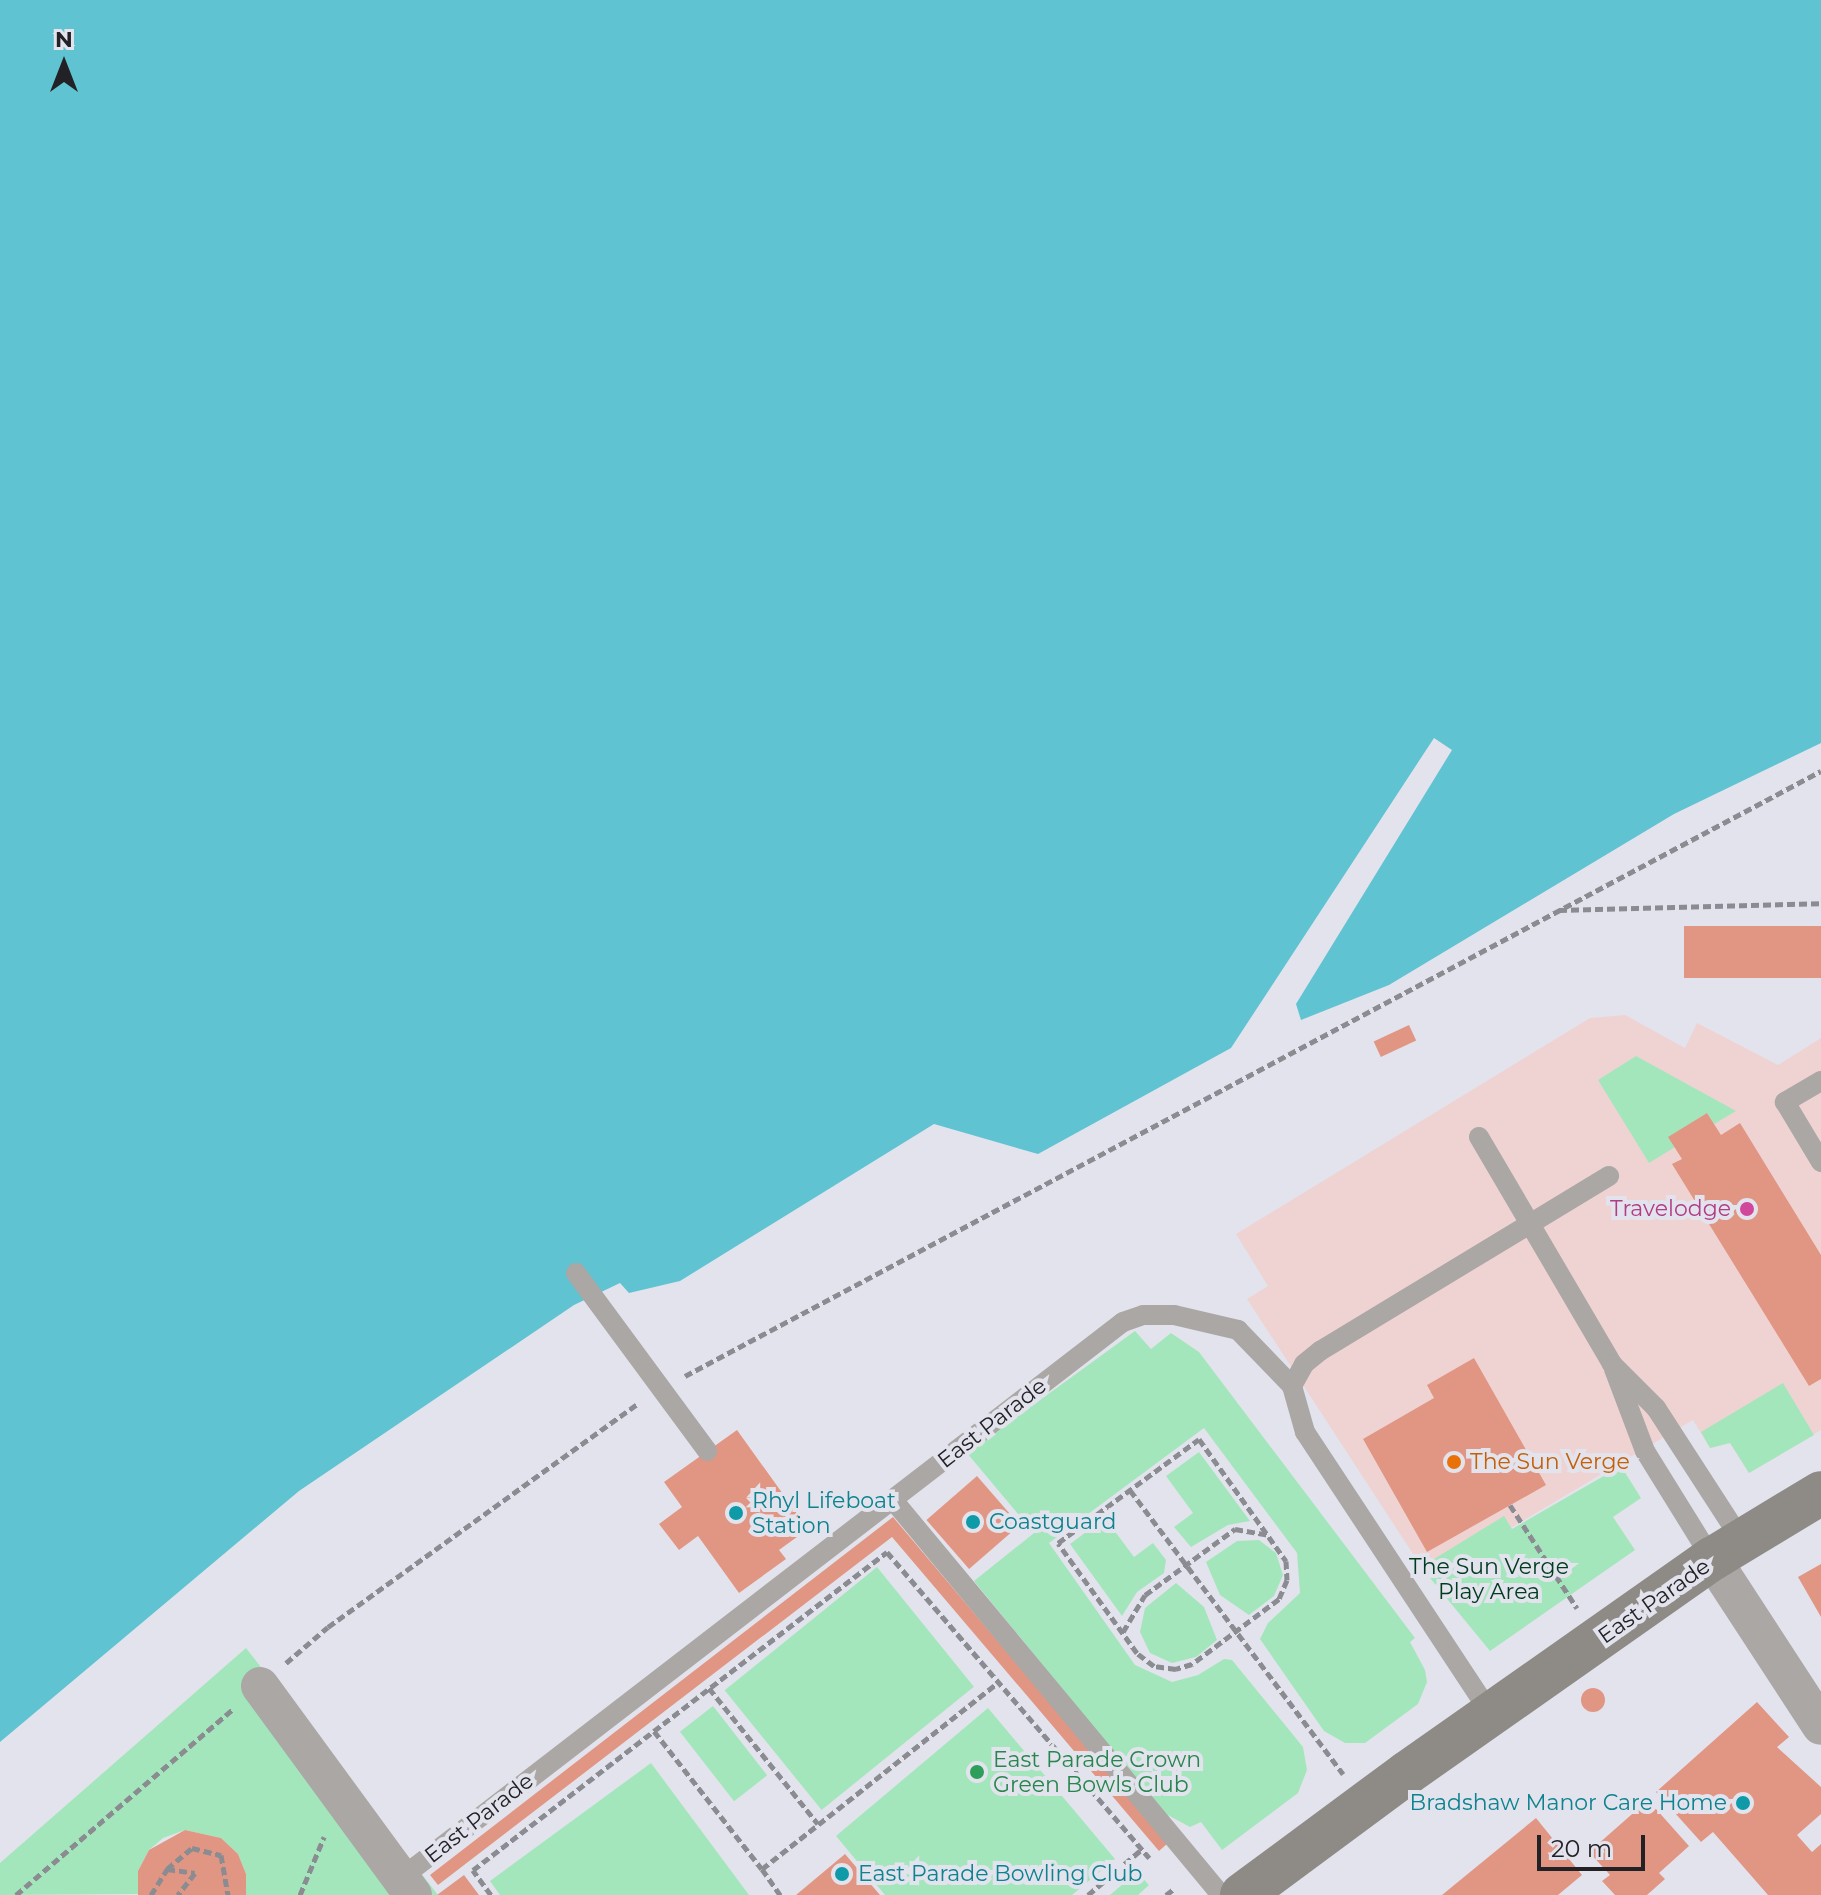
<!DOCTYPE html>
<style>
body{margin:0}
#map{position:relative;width:1821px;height:1895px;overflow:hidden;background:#e3e3ed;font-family:Montserrat,sans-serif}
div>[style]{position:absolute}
.commercial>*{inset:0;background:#eed3d2}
.green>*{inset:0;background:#a4e6bc;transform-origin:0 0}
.water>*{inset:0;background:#60c3d2}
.building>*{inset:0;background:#e19684;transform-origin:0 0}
.round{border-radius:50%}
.path>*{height:5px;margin-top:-2.5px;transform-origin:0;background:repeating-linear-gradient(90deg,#8b8b92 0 8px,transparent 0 12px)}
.lane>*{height:20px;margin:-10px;padding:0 10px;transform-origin:10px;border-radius:10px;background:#aaa7a4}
.street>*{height:38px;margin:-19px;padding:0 19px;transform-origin:19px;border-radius:19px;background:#aaa7a4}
.secondary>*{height:44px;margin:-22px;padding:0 22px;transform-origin:22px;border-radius:22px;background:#8e8a85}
.dots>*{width:22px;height:22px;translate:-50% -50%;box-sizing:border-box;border:4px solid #e3e3ed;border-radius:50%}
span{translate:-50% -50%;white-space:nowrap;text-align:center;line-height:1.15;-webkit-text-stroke:8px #e3e3ed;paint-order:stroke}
.hotel-label{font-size:22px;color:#b23c85}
.right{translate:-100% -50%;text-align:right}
.street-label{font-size:22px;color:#222226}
.food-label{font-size:22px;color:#c56008}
.left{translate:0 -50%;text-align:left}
.culture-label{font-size:22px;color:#0d838f}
.park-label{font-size:22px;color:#003b1f}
.leisure-label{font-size:22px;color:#27864d}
.north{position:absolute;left:24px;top:24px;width:80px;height:80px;-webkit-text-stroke:6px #e3e3ed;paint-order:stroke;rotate:0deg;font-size:22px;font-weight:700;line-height:32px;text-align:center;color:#222226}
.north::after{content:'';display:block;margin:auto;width:28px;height:36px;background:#222226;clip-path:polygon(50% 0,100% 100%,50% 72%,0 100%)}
.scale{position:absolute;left:1537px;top:1835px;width:108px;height:36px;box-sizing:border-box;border:4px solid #222226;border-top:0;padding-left:10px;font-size:24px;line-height:28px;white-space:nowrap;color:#222226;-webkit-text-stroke:6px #e3e3ed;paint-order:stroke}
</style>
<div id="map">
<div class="commercial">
<div style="clip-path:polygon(1625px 1015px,1685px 1048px,1697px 1023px,1778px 1065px,1821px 1038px,1821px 1430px,1749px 1473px,1730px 1443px,1710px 1448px,1693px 1420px,1428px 1577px,1247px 1299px,1268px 1286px,1236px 1234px,1590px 1018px)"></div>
</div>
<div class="green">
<div style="clip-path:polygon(1636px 1056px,1736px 1111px,1714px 1124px,1707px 1113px,1669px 1137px,1675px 1147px,1649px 1163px,1598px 1080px)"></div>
<div style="clip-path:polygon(1135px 1331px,1151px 1349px,1171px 1333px,1199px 1352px,1415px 1638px,1410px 1642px,1425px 1670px,1427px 1682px,1418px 1704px,1365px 1743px,1345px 1743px,1324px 1731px,1260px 1639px,1268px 1623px,1300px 1593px,1297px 1553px,1204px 1428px,1049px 1543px,1135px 1665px,1172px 1682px,1198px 1675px,1224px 1659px,1232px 1660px,1303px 1747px,1307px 1770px,1298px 1793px,1222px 1850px,1201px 1822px,1190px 1827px,1164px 1813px,974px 1581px,1034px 1533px,967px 1453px)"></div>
<div style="clip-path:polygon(1783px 1383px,1814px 1435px,1749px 1473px,1730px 1443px,1710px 1448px,1701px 1432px)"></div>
<div style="clip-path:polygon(1199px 1452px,1250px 1521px,1228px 1525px,1191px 1547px,1174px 1527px,1193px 1513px,1166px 1476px)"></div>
<div style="clip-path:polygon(1621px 1466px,1641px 1498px,1613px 1517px,1635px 1550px,1490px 1651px,1421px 1567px,1504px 1516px,1512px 1529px)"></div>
<div style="clip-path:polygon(1105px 1518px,1134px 1557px,1153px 1543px,1166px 1560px,1164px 1573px,1137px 1592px,1122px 1616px,1070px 1544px)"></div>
<div style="clip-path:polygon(1259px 1540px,1276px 1553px,1283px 1575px,1274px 1596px,1249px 1615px,1220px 1595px,1206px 1562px,1237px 1541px)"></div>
<div style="left:877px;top:1567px;width:154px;height:196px;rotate:51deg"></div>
<div style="clip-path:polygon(1176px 1583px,1204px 1607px,1217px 1640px,1196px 1657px,1172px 1663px,1150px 1653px,1140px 1632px,1145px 1608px)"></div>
<div style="clip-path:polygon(246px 1648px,438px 1895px,246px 1895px,246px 1874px,238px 1854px,221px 1838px,185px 1830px,163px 1838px,149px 1850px,138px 1871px,138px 1894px,0 1895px,0 1863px)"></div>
<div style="left:713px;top:1706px;width:88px;height:42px;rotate:52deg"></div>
<div style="clip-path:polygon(988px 1708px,1115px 1859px,1072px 1895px,885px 1895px,836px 1836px)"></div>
<div style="clip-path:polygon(651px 1763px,749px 1895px,500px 1895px,490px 1881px)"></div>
<div style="clip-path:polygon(1137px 1872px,1149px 1885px,1138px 1895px,1110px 1895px)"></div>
</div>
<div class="water">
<div style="clip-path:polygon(0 0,1821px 0,1821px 743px,1674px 814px,1389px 985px,1301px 1020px,1296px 1004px,1452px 750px,1434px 738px,1231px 1048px,1038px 1154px,934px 1124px,680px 1281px,629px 1293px,620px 1283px,574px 1305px,299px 1491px,0 1742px)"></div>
</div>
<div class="building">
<div style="left:1821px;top:926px;width:52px;height:137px;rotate:90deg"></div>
<div style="left:1409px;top:1025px;width:17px;height:39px;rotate:65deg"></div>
<div style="clip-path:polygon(1707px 1113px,1721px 1135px,1740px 1123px,1821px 1255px,1821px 1379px,1809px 1386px,1672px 1164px,1682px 1159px,1668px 1137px)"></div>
<div style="clip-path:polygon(1474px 1358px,1546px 1485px,1427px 1552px,1363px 1439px,1434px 1398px,1427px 1385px)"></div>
<div style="clip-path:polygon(737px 1430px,808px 1529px,779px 1550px,786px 1559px,739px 1593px,698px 1536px,679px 1550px,659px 1524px,682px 1507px,664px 1482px)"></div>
<div style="left:977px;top:1476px;width:65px;height:67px;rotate:49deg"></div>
<div style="clip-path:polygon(893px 1517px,1168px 1843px,1159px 1851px,892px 1537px,438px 1885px,430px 1875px)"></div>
<div style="clip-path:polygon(1821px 1564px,1821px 1617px,1798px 1577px)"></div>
<div class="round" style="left:1581px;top:1688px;width:24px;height:24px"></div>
<div style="clip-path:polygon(1757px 1702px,1789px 1737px,1777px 1747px,1821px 1787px,1821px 1814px,1797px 1835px,1812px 1852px,1821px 1844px,1821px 1895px,1768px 1895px,1713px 1832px,1701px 1842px,1656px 1792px)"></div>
<div style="clip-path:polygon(1648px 1800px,1689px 1846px,1659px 1873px,1665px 1879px,1647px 1895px,1615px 1895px,1602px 1881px,1610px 1875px,1589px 1852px)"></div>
<div style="clip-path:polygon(1536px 1818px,1582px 1875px,1558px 1895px,1442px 1895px)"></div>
<div style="clip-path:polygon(185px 1830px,221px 1838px,238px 1854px,246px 1874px,246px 1895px,138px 1895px,138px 1871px,149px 1850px)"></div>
<div style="clip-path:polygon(845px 1854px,880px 1895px,796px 1895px)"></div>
<div style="clip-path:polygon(464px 1875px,479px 1895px,437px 1895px)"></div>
</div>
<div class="path">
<div style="left:1559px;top:910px;width:262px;rotate:-1.5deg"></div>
<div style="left:685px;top:1376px;width:1287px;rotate:-28.04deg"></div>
<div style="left:1199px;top:1439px;width:150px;rotate:54.5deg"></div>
<div style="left:1286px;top:1561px;width:19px;rotate:87deg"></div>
<div style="left:1287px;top:1580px;width:21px;rotate:113deg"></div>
<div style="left:1279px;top:1599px;width:109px;rotate:143.2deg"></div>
<div style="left:1192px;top:1664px;width:17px;rotate:163deg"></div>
<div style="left:1176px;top:1669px;width:22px;rotate:-172deg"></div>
<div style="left:1154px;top:1666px;width:21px;rotate:-143deg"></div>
<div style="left:1137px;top:1653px;width:135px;rotate:-125.7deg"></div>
<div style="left:1058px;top:1543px;width:175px;rotate:-36.4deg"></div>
<div style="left:1130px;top:1490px;width:355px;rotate:53.1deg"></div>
<div style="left:1510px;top:1505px;width:123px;rotate:57deg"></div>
<div style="left:1123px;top:1632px;width:43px;rotate:-59.3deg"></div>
<div style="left:1145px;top:1595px;width:112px;rotate:-36.3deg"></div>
<div style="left:1235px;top:1529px;width:34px;rotate:10deg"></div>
<div style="left:286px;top:1663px;width:55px;rotate:-40.6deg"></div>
<div style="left:328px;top:1627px;width:383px;rotate:-35.8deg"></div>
<div style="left:709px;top:1688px;width:174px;rotate:51.3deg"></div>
<div style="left:654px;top:1731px;width:175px;rotate:52deg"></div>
<div style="left:762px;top:1869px;width:302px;rotate:-38.3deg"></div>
<div style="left:167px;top:1869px;width:33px;rotate:-40deg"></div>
<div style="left:192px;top:1848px;width:30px;rotate:14deg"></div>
<div style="left:221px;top:1855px;width:41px;rotate:80.1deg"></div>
<div style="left:762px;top:1869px;width:32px;rotate:55deg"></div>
<div style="left:16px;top:1895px;width:286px;rotate:-40.6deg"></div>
<div style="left:151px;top:1895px;width:31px;rotate:-58deg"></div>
<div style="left:167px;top:1869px;width:28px;rotate:8deg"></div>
<div style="left:195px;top:1873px;width:28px;rotate:128deg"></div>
<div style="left:300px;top:1895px;width:63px;rotate:-67.5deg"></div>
<div style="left:491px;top:1895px;width:31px;rotate:-126deg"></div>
<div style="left:473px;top:1870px;width:522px;rotate:-37.53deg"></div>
<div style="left:887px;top:1552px;width:403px;rotate:49.4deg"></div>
<div style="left:1088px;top:1895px;width:71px;rotate:-40.4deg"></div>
<div style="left:1166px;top:1895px;width:11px;rotate:-38deg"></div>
</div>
<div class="lane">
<div style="left:1821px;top:1081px;width:42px;rotate:149.7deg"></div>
<div style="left:1785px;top:1102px;width:70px;rotate:59deg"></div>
<div style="left:1479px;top:1137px;width:263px;rotate:59.6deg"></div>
<div style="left:1612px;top:1364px;width:62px;rotate:45deg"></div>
<div style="left:1656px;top:1408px;width:158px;rotate:57.1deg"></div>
<div style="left:576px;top:1273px;width:221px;rotate:53.6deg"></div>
<div style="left:1614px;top:1369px;width:88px;rotate:69.3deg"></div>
<div style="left:1645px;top:1451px;width:127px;rotate:58.2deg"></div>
<div style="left:1292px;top:1386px;width:25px;rotate:-61deg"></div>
<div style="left:1304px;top:1364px;width:21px;rotate:-39deg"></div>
<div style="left:1320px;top:1351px;width:338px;rotate:-31.2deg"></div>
<div style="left:893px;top:1500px;width:513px;rotate:50.29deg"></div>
<div style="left:401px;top:1878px;width:911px;rotate:-37.6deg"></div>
<div style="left:1123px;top:1322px;width:21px;rotate:-19deg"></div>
<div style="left:1143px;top:1315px;width:31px"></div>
<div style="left:1174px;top:1315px;width:66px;rotate:13.2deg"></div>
<div style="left:1238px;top:1330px;width:78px;rotate:46deg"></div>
<div style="left:1292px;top:1386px;width:48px;rotate:74.2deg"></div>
<div style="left:1305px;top:1432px;width:338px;rotate:56.6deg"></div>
</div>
<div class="street">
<div style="left:1712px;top:1559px;width:199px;rotate:56.9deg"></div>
<div style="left:260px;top:1686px;width:259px;rotate:53.8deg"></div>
</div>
<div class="secondary">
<div style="left:1242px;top:1895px;width:205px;rotate:-36.5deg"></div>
<div style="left:1407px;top:1773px;width:373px;rotate:-35.1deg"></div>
<div style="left:1712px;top:1559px;width:127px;rotate:-31.2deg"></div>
</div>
<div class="dots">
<div style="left:1747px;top:1209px;background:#d1479c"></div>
<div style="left:1454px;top:1462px;background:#e8710a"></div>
<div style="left:736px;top:1513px;background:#0f9aa8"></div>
<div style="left:973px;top:1522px;background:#0f9aa8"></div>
<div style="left:977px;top:1772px;background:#2e9e5b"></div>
<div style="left:1743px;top:1803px;background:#0f9aa8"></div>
<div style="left:842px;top:1874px;background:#0f9aa8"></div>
</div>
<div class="hotel-label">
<span class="right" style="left:1731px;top:1209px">Travelodge</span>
</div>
<div class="street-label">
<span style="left:992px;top:1423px;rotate:-38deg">East Parade</span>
<span style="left:1654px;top:1601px;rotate:-35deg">East Parade</span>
<span style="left:479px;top:1818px;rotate:-38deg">East Parade</span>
</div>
<div class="food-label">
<span class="left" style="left:1470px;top:1462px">The Sun Verge</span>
</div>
<div class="culture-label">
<span class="left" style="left:752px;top:1513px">Rhyl Lifeboat<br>Station</span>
<span class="left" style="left:989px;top:1522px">Coastguard</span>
<span class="right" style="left:1727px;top:1803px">Bradshaw Manor Care Home</span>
<span class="left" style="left:858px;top:1874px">East Parade Bowling Club</span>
</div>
<div class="park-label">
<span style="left:1489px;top:1579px">The Sun Verge<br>Play Area</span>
</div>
<div class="leisure-label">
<span class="left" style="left:993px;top:1772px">East Parade Crown<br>Green Bowls Club</span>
</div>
<div class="north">N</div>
<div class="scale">20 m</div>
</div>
